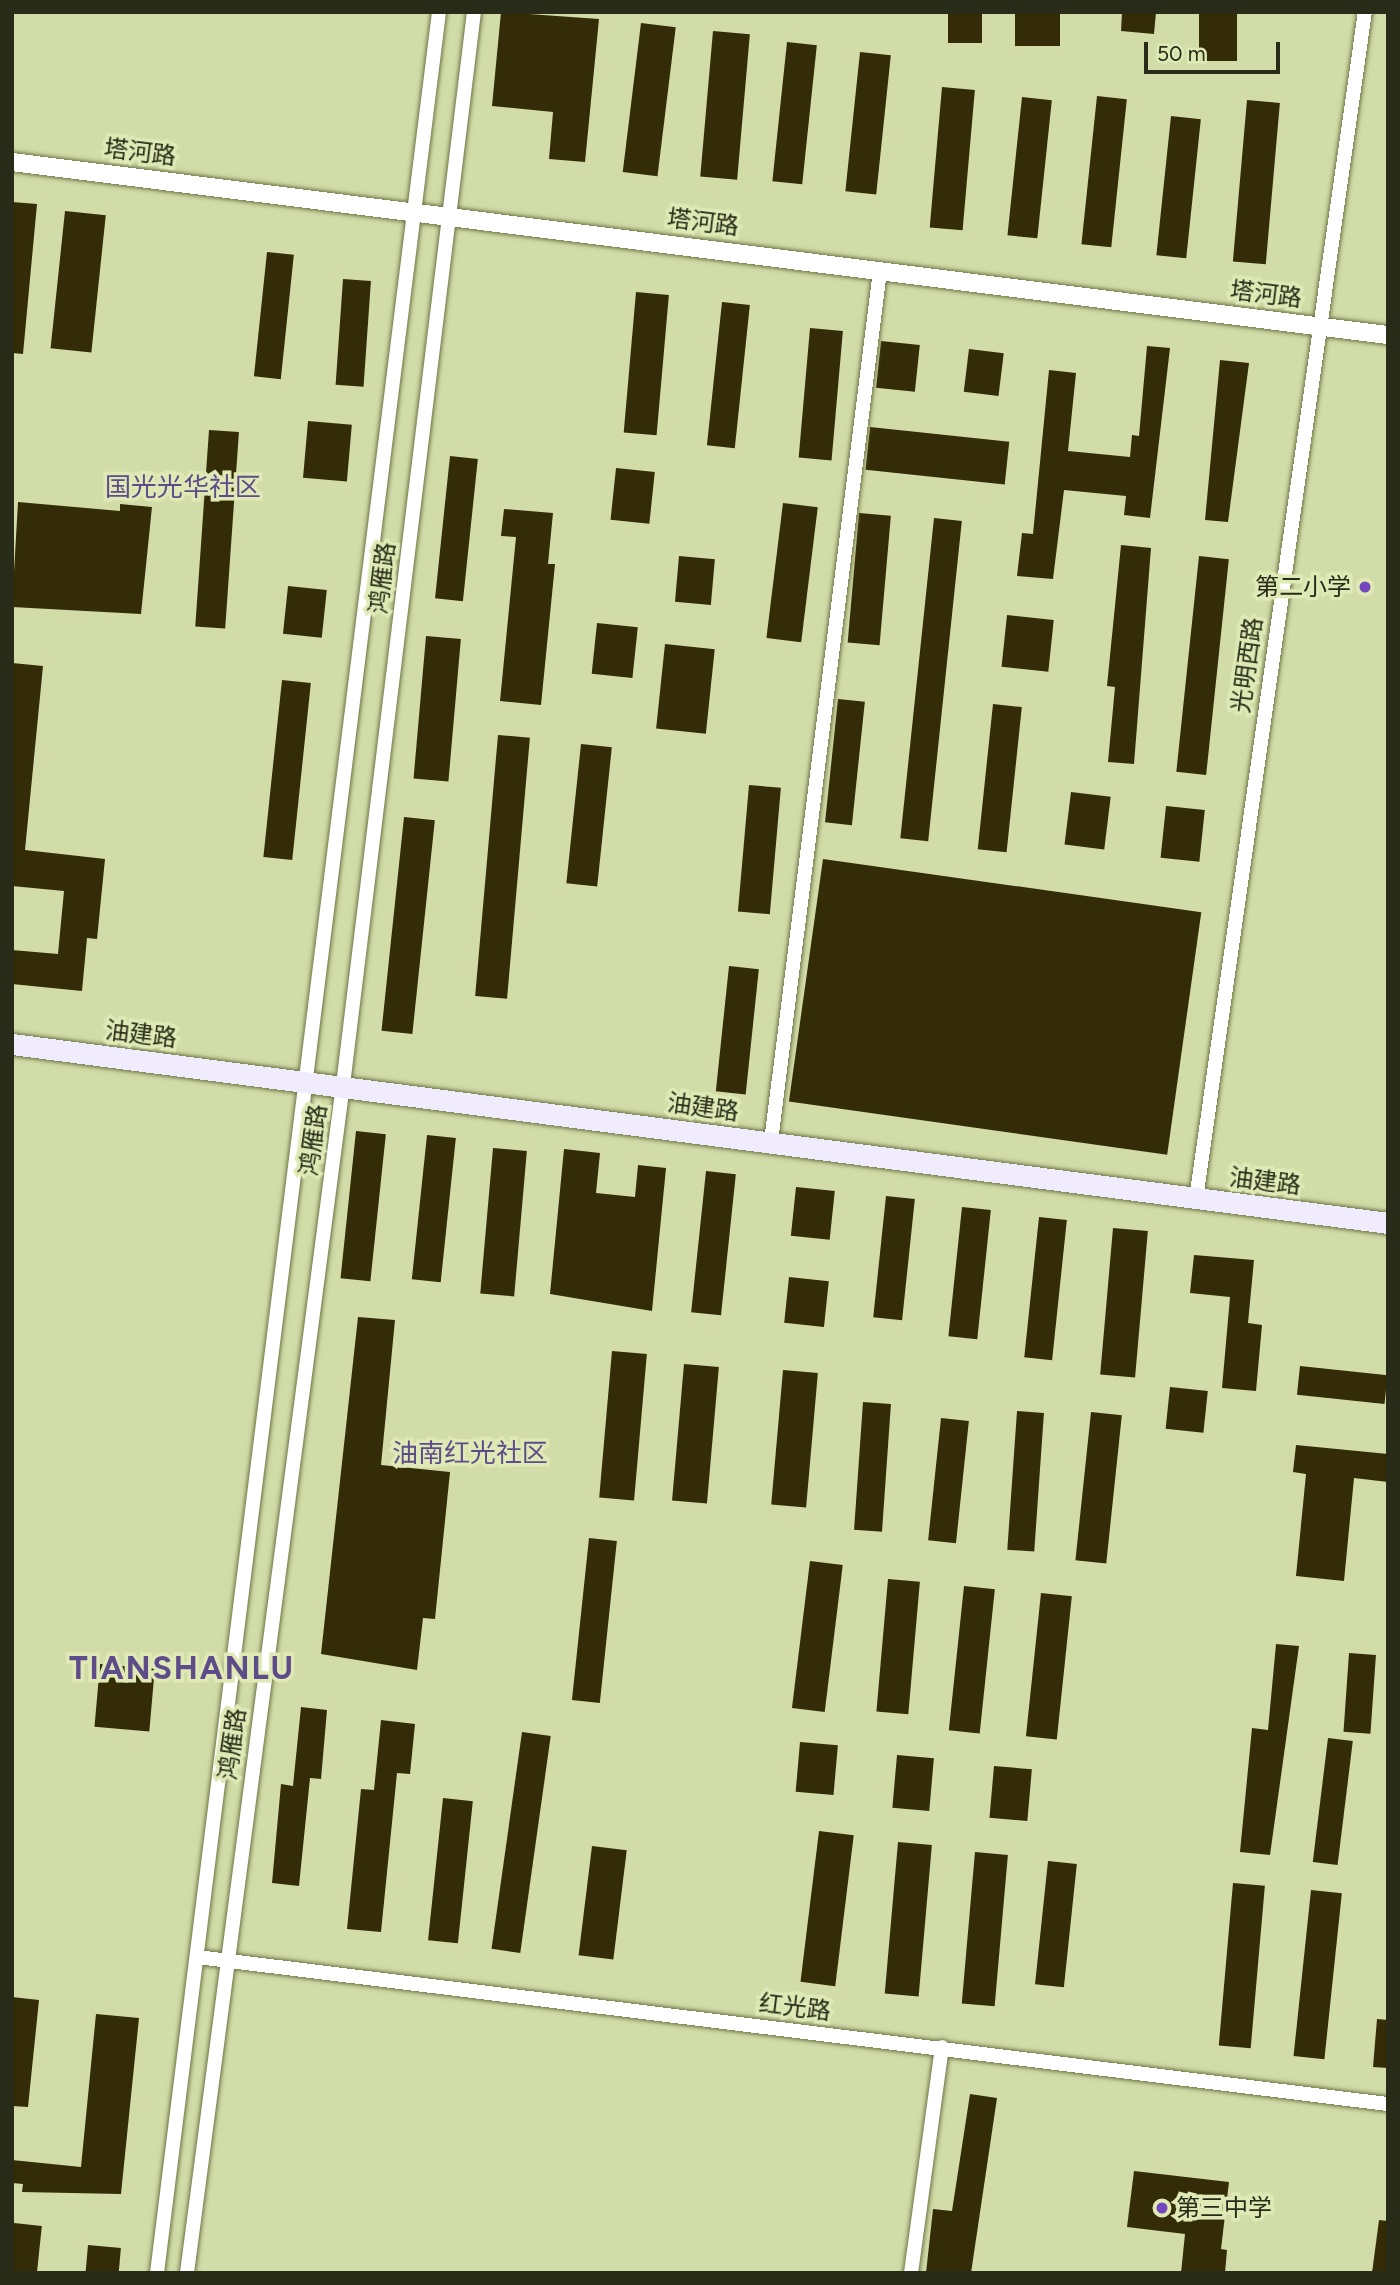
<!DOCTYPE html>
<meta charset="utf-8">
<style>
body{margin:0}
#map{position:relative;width:1400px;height:2285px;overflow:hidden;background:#d2dca8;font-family:Figtree,"Noto Sans SC",sans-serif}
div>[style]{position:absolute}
.building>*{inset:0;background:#342c06;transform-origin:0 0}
.roads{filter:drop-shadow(0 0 2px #6d7546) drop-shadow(0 0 2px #6d7546)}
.minor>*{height:14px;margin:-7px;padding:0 7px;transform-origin:7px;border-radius:7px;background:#fff}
.tertiary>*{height:18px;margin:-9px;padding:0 9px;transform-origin:9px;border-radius:9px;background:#fff}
.secondary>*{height:21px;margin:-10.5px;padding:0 10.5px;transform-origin:10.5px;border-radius:10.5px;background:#f1ecfd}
.dots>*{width:19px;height:19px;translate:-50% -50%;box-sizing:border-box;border:4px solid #dfe9b5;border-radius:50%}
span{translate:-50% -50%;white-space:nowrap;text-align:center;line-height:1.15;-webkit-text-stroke:7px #dfe9b5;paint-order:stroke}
.street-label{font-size:24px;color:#272b17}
.poi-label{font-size:24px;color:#272b17}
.right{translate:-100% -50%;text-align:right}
.left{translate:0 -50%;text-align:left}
.neighbourhood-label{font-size:26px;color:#5e4b89}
.district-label{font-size:32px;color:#5e4b89;font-weight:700;letter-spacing:2px}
.frame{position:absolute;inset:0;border:14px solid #272b17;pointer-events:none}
.scale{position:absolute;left:1144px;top:42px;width:136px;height:32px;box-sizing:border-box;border:4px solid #272b17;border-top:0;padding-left:9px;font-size:21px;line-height:24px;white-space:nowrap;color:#272b17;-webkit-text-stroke:5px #dfe9b5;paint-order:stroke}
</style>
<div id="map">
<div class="building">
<div style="clip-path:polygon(501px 12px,599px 19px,585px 162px,549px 159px,553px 112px,492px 106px)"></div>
<div style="left:948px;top:12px;width:34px;height:31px"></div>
<div style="left:1015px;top:12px;width:45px;height:34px"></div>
<div style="clip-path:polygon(1122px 12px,1156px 12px,1154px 34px,1121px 31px)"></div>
<div style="left:1199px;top:12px;width:38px;height:49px"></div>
<div style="left:641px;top:23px;width:35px;height:150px;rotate:7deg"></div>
<div style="left:713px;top:31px;width:37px;height:146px;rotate:5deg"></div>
<div style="left:787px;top:42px;width:30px;height:140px;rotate:6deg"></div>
<div style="left:860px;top:52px;width:31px;height:140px;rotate:6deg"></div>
<div style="left:942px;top:87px;width:33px;height:141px;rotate:5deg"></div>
<div style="left:1097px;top:96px;width:30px;height:149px;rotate:6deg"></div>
<div style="left:1022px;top:97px;width:30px;height:139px;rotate:6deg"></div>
<div style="left:1247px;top:100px;width:33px;height:162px;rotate:5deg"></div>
<div style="left:1171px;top:116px;width:30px;height:140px;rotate:6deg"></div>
<div style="clip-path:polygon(12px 202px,37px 204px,23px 354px,12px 353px)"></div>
<div style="left:65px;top:211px;width:41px;height:138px;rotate:6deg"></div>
<div style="left:267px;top:252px;width:27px;height:125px;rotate:6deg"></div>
<div style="left:343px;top:279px;width:28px;height:106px;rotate:4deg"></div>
<div style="left:636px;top:292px;width:33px;height:141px;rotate:5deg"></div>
<div style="left:722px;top:302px;width:28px;height:144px;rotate:6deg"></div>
<div style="left:810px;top:328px;width:33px;height:130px;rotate:5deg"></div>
<div style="left:881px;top:341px;width:39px;height:47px;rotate:6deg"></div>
<div style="clip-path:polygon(1147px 346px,1170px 348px,1150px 518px,1124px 515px,1126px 496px,1064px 490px,1053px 579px,1017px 576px,1022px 533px,1033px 534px,1049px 370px,1076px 373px,1068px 451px,1130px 457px,1132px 435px,1139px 436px)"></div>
<div style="left:969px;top:349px;width:35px;height:43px;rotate:7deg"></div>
<div style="clip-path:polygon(1220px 360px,1249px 363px,1228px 522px,1205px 520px)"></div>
<div style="left:308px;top:421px;width:44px;height:57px;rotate:5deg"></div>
<div style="left:870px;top:427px;width:140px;height:43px;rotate:6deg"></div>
<div style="left:209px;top:430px;width:30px;height:197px;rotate:4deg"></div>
<div style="left:450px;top:456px;width:28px;height:143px;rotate:6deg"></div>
<div style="left:616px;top:468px;width:39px;height:52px;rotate:6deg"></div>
<div style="clip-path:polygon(18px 502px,120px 511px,120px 504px,152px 507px,141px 614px,12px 607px)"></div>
<div style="left:783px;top:503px;width:35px;height:136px;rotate:7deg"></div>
<div style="clip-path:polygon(504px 509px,553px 513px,548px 564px,555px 564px,541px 705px,500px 701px,516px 537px,501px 536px)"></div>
<div style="left:859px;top:513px;width:32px;height:130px;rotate:5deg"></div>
<div style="left:934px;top:518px;width:28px;height:322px;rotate:6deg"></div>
<div style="clip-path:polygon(1121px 545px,1151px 548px,1134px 764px,1108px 762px,1115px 687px,1107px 686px)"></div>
<div style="left:679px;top:556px;width:36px;height:46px;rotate:5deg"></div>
<div style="left:1199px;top:556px;width:30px;height:217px;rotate:6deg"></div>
<div style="left:288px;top:586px;width:39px;height:48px;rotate:6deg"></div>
<div style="left:1007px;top:615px;width:47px;height:52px;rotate:6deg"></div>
<div style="left:597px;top:623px;width:41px;height:51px;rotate:6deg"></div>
<div style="left:426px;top:636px;width:35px;height:143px;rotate:5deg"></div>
<div style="left:665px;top:644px;width:50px;height:85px;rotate:6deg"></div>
<div style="clip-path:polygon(12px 663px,43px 666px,25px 850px,105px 859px,97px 939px,87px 938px,82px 991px,12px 984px,12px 950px,58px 954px,64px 891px,12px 886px)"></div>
<div style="left:282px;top:680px;width:29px;height:178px;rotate:6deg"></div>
<div style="left:838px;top:699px;width:27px;height:124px;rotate:6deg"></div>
<div style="left:993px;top:704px;width:29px;height:146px;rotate:6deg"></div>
<div style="left:498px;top:735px;width:32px;height:262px;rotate:5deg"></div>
<div style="left:581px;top:744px;width:31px;height:140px;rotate:6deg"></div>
<div style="left:749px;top:785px;width:32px;height:127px;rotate:5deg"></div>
<div style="left:1071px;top:792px;width:40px;height:53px;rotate:7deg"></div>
<div style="left:1166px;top:806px;width:39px;height:52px;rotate:6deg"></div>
<div style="left:404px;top:817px;width:31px;height:215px;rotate:6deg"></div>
<div style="left:823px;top:859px;width:382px;height:245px;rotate:8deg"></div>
<div style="left:729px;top:966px;width:30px;height:126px;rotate:6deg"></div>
<div style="left:356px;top:1131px;width:30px;height:148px;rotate:6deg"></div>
<div style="left:427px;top:1135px;width:29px;height:145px;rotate:6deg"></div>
<div style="left:493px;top:1148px;width:34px;height:146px;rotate:5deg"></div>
<div style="clip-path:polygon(564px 1149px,600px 1153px,596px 1193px,635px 1197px,638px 1165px,666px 1168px,652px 1311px,550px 1294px)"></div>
<div style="left:706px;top:1171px;width:30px;height:142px;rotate:6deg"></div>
<div style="left:796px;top:1187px;width:39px;height:49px;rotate:6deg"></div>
<div style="left:886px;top:1196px;width:29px;height:122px;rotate:6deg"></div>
<div style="left:962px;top:1207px;width:29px;height:130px;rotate:6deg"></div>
<div style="left:1039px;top:1217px;width:28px;height:141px;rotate:6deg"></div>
<div style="left:1113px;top:1228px;width:35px;height:147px;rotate:5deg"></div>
<div style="clip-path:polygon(1194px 1255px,1254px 1260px,1248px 1323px,1262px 1325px,1256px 1391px,1222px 1388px,1230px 1297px,1190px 1293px)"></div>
<div style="left:789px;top:1277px;width:40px;height:46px;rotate:6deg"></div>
<div style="clip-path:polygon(358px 1317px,395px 1320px,381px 1465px,450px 1472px,435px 1619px,423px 1618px,417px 1670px,321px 1654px)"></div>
<div style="left:612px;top:1351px;width:35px;height:147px;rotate:5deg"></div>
<div style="left:684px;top:1364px;width:35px;height:137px;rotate:5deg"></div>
<div style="left:1300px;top:1366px;width:88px;height:29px;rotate:6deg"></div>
<div style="left:783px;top:1370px;width:35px;height:135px;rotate:5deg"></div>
<div style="left:1170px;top:1387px;width:38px;height:42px;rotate:6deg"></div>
<div style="left:863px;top:1402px;width:28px;height:128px;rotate:4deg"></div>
<div style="left:1017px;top:1411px;width:27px;height:139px;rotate:4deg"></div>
<div style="left:1091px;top:1412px;width:31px;height:149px;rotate:6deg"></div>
<div style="left:941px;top:1418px;width:28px;height:123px;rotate:6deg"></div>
<div style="clip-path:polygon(1296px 1445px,1388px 1454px,1388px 1482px,1354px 1478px,1344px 1581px,1296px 1576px,1306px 1474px,1293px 1472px)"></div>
<div style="left:589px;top:1538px;width:28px;height:163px;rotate:6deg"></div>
<div style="left:810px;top:1561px;width:33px;height:148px;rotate:7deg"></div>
<div style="left:888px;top:1579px;width:32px;height:133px;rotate:5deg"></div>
<div style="left:964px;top:1586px;width:31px;height:145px;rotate:6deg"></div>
<div style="left:1041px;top:1593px;width:31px;height:144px;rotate:6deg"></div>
<div style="clip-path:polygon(1276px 1644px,1299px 1646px,1270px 1855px,1240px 1852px,1252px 1728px,1268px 1730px)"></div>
<div style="left:1349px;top:1653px;width:27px;height:79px;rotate:4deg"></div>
<div style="left:100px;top:1664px;width:55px;height:63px;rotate:5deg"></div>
<div style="clip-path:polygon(301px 1707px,327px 1710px,321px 1779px,310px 1778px,299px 1886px,272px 1883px,281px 1784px,293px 1786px)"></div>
<div style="clip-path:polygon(381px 1720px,415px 1724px,410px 1774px,397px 1773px,381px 1932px,347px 1929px,361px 1789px,374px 1790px)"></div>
<div style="left:522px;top:1732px;width:29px;height:219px;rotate:8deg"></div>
<div style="left:1328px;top:1738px;width:25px;height:125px;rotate:7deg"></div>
<div style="left:800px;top:1742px;width:38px;height:50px;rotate:5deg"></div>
<div style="left:897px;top:1755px;width:37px;height:53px;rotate:5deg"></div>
<div style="left:994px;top:1766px;width:38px;height:52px;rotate:5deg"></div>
<div style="left:443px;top:1798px;width:30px;height:143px;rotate:6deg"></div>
<div style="left:819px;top:1831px;width:35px;height:152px;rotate:7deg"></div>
<div style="left:898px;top:1842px;width:34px;height:152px;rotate:5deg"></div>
<div style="left:592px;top:1846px;width:35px;height:110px;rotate:7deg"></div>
<div style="left:975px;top:1852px;width:33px;height:152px;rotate:5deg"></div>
<div style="left:1048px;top:1861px;width:29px;height:124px;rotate:6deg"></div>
<div style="left:1233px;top:1883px;width:32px;height:163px;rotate:5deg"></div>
<div style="left:1311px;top:1890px;width:31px;height:167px;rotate:6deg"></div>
<div style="clip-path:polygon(12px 1997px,39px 2000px,28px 2107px,12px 2106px)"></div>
<div style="clip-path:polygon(96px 2014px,139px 2018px,121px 2194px,22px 2192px,23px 2184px,12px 2183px,12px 2160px,81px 2167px)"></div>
<div style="clip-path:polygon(1377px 2019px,1388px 2020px,1388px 2068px,1373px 2067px)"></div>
<div style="clip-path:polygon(970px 2094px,997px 2098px,971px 2273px,926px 2273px,933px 2209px,952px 2211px)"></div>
<div style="clip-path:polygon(1134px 2171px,1229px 2182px,1221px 2249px,1227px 2250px,1225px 2273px,1181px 2273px,1185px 2234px,1127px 2227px)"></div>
<div style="clip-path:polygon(1379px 2220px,1388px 2221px,1388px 2273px,1372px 2273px)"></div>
<div style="left:14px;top:2223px;width:28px;height:50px;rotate:6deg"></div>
<div style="left:88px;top:2245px;width:33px;height:28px;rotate:5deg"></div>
</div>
<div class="roads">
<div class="minor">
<div style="left:771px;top:1142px;width:879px;rotate:-82.87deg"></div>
<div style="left:1196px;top:1199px;width:1199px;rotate:-81.9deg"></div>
<div style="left:197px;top:1957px;width:1200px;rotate:7.04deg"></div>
<div style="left:157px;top:2273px;width:2279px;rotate:-82.89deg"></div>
<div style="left:187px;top:2273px;width:1198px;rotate:-82.52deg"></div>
<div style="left:343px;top:1085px;width:1081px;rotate:-83.04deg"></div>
<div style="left:911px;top:2273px;width:228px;rotate:-82.2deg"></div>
</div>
<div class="tertiary">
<div style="left:12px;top:162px;width:1387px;rotate:7.17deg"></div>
</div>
<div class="secondary">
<div style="left:12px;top:1044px;width:1388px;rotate:7.41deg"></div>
</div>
</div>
<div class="dots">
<div style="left:1365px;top:587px;background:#7447bf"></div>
<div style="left:1162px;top:2208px;background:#7447bf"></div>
</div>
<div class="street-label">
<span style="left:140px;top:152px;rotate:7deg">塔河路</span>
<span style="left:703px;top:222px;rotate:7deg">塔河路</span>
<span style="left:1266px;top:294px;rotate:7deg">塔河路</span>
<span style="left:382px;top:578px;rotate:-83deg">鸿雁路</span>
<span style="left:1247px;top:665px;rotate:-82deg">光明西路</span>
<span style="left:141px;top:1034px;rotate:7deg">油建路</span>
<span style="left:703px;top:1107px;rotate:8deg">油建路</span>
<span style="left:313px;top:1140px;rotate:-82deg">鸿雁路</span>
<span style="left:1265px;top:1181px;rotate:7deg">油建路</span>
<span style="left:232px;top:1744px;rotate:-82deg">鸿雁路</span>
<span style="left:795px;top:2007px;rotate:7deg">红光路</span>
</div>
<div class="poi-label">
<span class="right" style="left:1351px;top:587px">第二小学</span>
<span class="left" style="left:1176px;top:2208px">第三中学</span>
</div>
<div class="neighbourhood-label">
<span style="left:183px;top:488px">国光光华社区</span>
<span style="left:470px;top:1454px">油南红光社区</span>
</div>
<div class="district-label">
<span style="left:182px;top:1668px">TIANSHANLU</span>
</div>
<div class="frame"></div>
<div class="scale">50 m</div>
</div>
